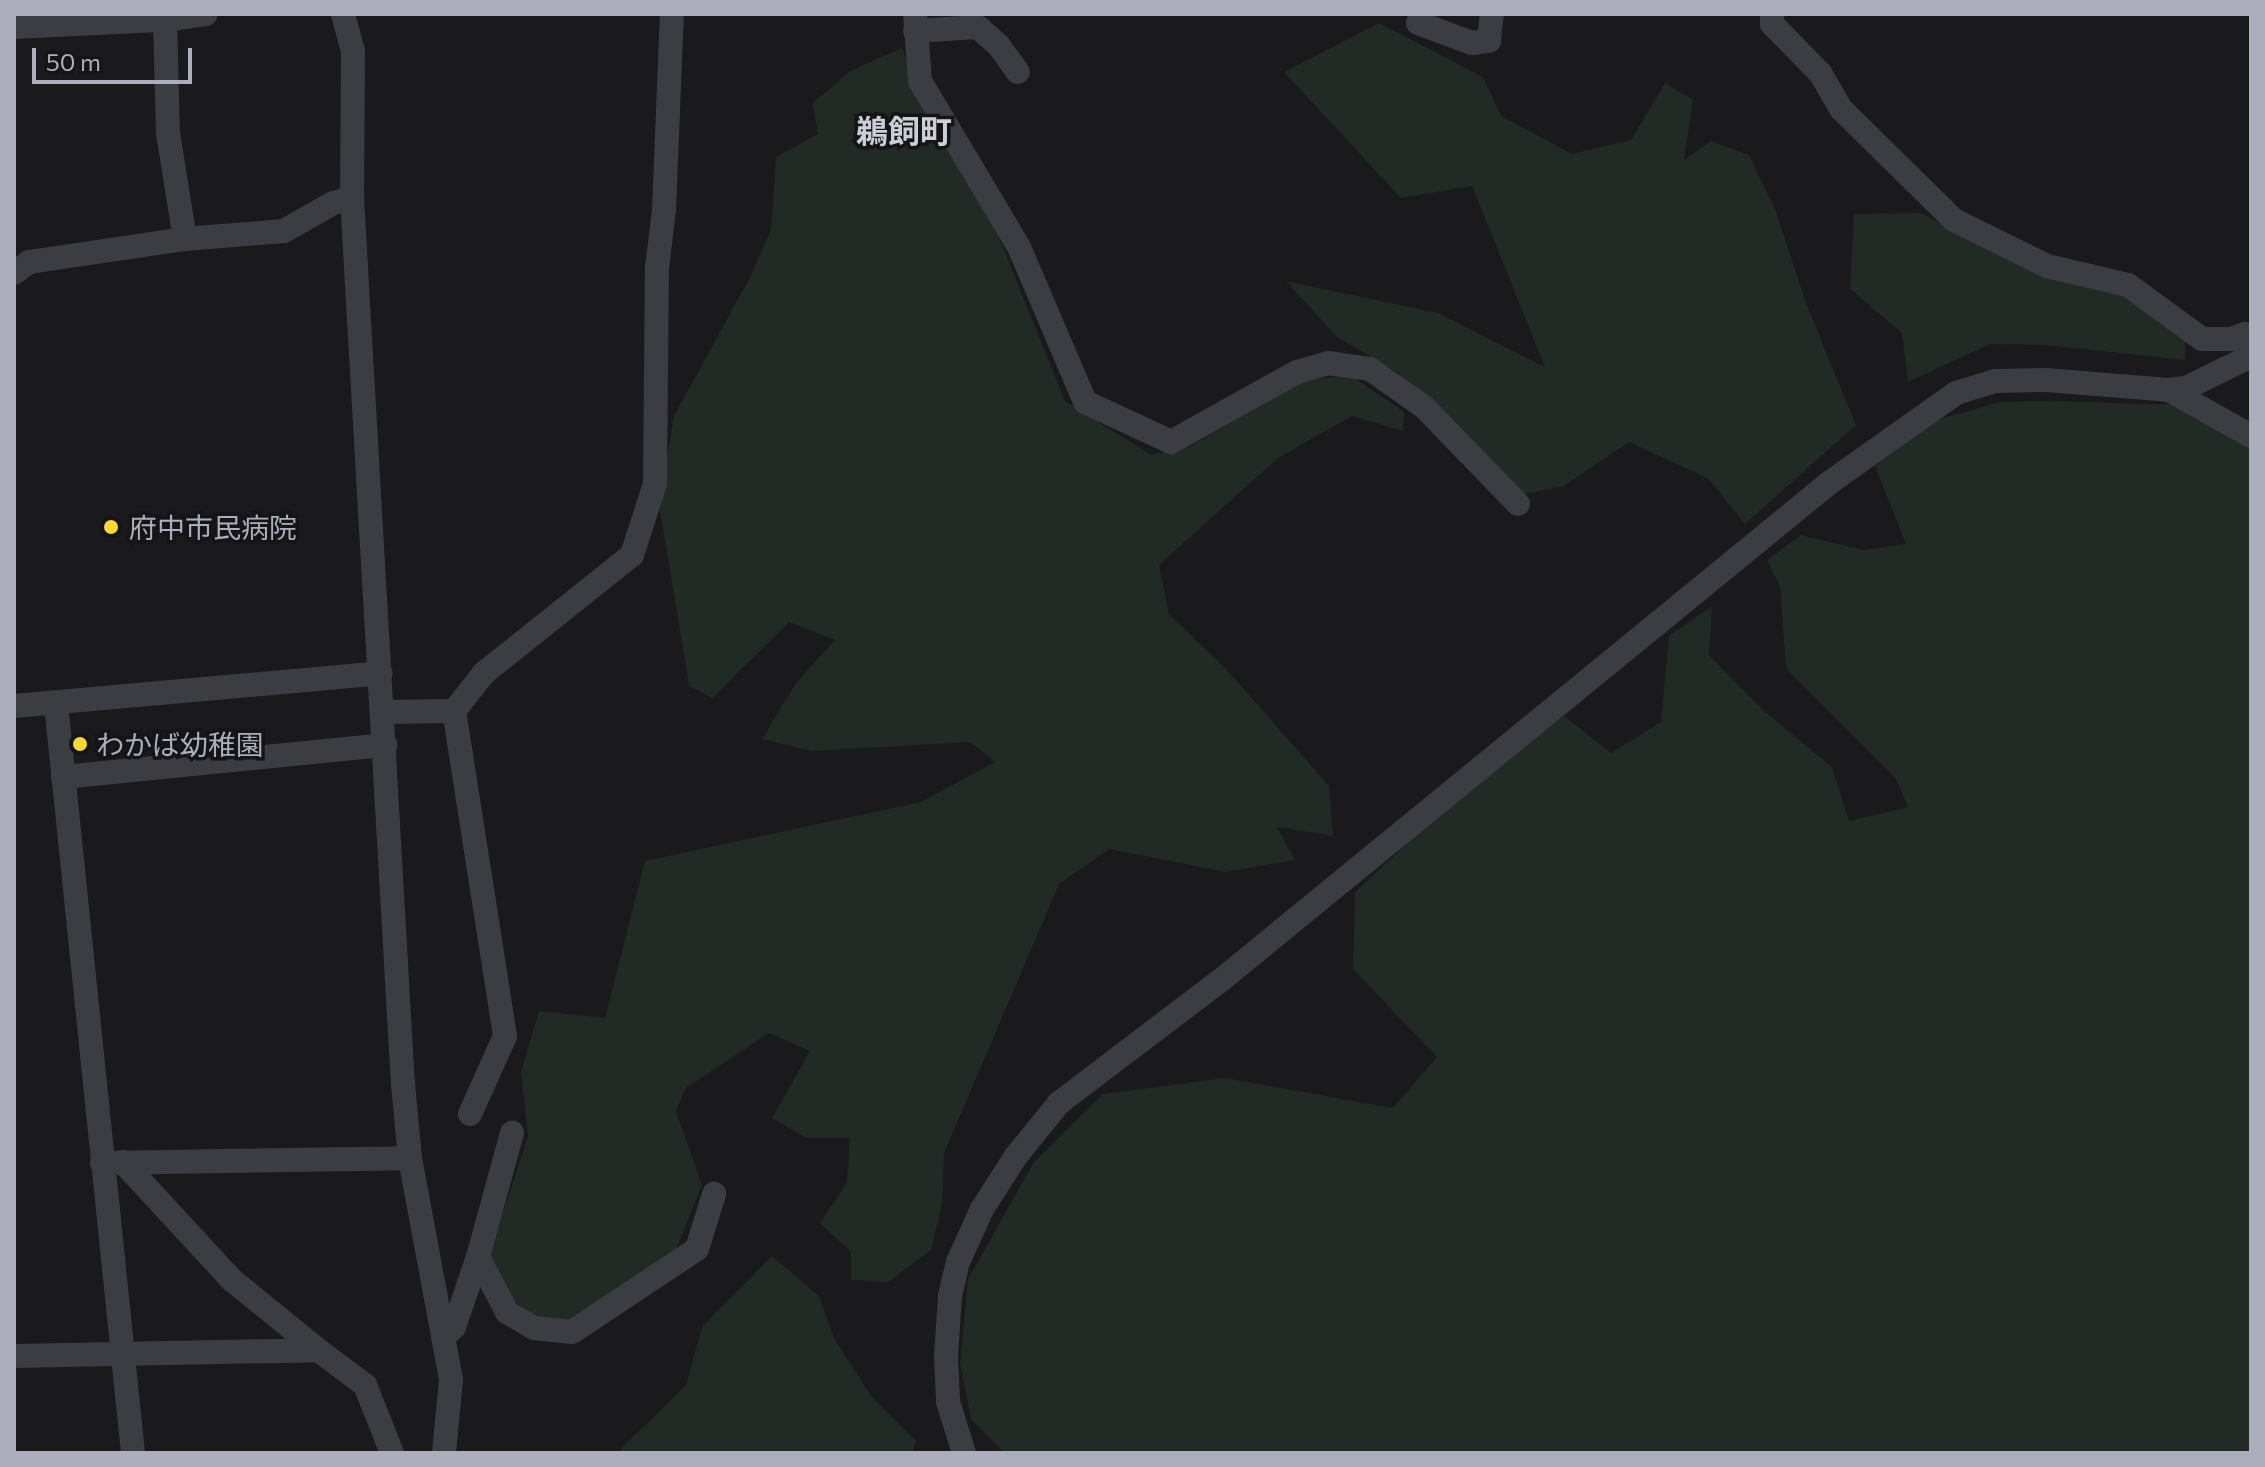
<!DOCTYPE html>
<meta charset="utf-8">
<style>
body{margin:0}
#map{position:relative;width:2265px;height:1467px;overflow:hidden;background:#1a191c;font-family:Commissioner,"Noto Sans JP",sans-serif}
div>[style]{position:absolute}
.green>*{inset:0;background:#212a24}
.minor>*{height:24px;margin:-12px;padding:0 12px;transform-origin:12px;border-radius:12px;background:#3c3c43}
.dots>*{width:22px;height:22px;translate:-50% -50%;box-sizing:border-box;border:4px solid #151417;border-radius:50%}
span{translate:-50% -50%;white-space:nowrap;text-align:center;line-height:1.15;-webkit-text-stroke:7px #151417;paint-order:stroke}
.poi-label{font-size:28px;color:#acaebc}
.left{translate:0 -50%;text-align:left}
.quarter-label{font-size:32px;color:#cdced8;font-weight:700}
.frame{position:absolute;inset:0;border:16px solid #acaebc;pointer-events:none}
.scale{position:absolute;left:32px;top:48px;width:160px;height:36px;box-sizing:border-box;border:4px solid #acaebc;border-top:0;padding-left:10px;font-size:24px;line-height:28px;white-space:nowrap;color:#acaebc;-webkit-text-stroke:6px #151417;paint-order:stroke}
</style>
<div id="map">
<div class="green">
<div style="clip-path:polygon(1379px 23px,1483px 77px,1501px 116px,1572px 154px,1631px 140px,1665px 83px,1693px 100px,1684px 160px,1711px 141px,1749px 155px,1775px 209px,1806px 303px,1856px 425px,1745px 524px,1709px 479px,1629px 442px,1564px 486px,1521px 495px,1397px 372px,1337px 337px,1286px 281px,1438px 313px,1545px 367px,1472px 186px,1401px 198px,1284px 72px)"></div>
<div style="clip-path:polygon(902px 48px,924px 109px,997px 232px,1065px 401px,1151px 455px,1189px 447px,1305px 380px,1350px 375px,1404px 412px,1403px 431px,1352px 416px,1278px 458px,1159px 565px,1169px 614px,1227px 670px,1329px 786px,1333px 836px,1277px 827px,1295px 860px,1226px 872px,1109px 849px,1059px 884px,944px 1153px,942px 1204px,931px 1250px,888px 1282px,851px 1280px,851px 1252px,820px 1223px,847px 1182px,850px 1138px,806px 1138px,772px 1118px,810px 1051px,769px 1033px,686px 1088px,676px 1111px,702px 1185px,676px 1250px,567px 1321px,535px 1316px,510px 1298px,489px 1256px,528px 1136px,521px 1072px,539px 1011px,605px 1018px,645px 861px,921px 802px,995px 762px,970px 742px,812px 751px,762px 739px,796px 683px,835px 640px,789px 622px,712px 698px,689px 686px,659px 505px,674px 416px,749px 279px,771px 230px,776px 157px,818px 134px,813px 103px,850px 71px)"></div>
<div style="clip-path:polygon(1921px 213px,1965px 237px,2119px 294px,2185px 339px,2185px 360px,2045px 345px,1990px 344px,1908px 382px,1902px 333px,1850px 289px,1854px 214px)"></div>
<div style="clip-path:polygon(2053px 401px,2184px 405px,2251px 443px,2251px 1453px,1004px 1453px,971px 1419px,960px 1363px,968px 1279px,1034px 1162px,1103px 1094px,1225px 1078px,1393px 1108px,1437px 1057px,1353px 969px,1355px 892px,1448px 806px,1564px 716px,1611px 753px,1661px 722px,1669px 636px,1712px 606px,1709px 655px,1765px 712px,1832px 767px,1849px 821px,1908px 807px,1895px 777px,1786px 668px,1780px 586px,1767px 560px,1801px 535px,1863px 550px,1906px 544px,1875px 466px,1937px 420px,2000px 402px)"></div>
<div style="clip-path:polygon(772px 1256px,819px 1296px,834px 1338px,871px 1396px,916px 1441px,913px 1453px,617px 1453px,686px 1385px,702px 1327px)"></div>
</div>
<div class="minor">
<div style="left:343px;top:14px;width:38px;rotate:75deg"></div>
<div style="left:353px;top:51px;width:147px;rotate:90.4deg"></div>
<div style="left:352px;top:198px;width:887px;rotate:86.71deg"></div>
<div style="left:403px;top:1084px;width:74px;rotate:84.6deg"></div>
<div style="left:410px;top:1158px;width:226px;rotate:79.5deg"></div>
<div style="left:451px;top:1380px;width:73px;rotate:95.5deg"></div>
<div style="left:915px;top:14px;width:67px;rotate:85.7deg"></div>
<div style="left:920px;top:81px;width:193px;rotate:59.2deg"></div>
<div style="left:1019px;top:247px;width:168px;rotate:66.9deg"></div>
<div style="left:1085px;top:402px;width:95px;rotate:24.9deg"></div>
<div style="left:1171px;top:442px;width:144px;rotate:-29.1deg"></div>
<div style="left:1297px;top:372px;width:32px;rotate:-16deg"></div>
<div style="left:1328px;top:363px;width:42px;rotate:8.1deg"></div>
<div style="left:1370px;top:369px;width:66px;rotate:35.1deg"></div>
<div style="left:1424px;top:407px;width:135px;rotate:45.9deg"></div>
<div style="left:1772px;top:14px;width:10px;rotate:90deg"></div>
<div style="left:1772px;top:24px;width:69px;rotate:45.6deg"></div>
<div style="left:1820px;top:73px;width:42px;rotate:59.7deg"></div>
<div style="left:1841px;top:109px;width:158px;rotate:44.5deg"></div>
<div style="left:1954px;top:220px;width:104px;rotate:26.3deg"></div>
<div style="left:2047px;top:266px;width:83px;rotate:13.2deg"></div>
<div style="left:2128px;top:285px;width:92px;rotate:36.1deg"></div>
<div style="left:2202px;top:339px;width:29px"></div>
<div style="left:2231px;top:339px;width:15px;rotate:-20deg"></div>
<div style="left:2245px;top:334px;width:8px;rotate:40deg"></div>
<div style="left:165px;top:20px;width:113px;rotate:88.5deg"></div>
<div style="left:168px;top:133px;width:107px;rotate:80.9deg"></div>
<div style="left:1418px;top:23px;width:58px;rotate:20.3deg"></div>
<div style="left:1472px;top:43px;width:17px;rotate:-7deg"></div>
<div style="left:1489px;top:41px;width:27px;rotate:-84deg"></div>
<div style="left:14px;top:27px;width:151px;rotate:-2.7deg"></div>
<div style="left:165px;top:20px;width:41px;rotate:-8.3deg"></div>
<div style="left:915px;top:31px;width:63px;rotate:-3.6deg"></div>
<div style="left:978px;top:27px;width:28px;rotate:42deg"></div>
<div style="left:999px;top:46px;width:32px;rotate:54deg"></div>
<div style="left:14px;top:273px;width:19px;rotate:-36deg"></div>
<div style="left:29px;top:262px;width:158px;rotate:-8.4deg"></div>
<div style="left:185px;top:239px;width:99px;rotate:-4.6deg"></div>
<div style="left:284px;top:231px;width:56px;rotate:-29.7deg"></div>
<div style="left:333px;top:203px;width:20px;rotate:-15deg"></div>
<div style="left:2169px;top:390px;width:94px;rotate:29.3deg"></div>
<div style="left:56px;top:704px;width:753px;rotate:84.13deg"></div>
<div style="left:14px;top:706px;width:368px;rotate:-5.1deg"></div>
<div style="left:383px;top:712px;width:71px;rotate:-0.8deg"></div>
<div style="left:63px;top:777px;width:324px;rotate:-5.7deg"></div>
<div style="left:470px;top:1114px;width:85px;rotate:-65.8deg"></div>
<div style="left:505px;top:1036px;width:329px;rotate:-98.9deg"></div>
<div style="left:454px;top:711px;width:48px;rotate:-51.7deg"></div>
<div style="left:484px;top:673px;width:189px;rotate:-38.6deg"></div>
<div style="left:632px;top:555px;width:75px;rotate:-72.1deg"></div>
<div style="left:655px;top:484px;width:216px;rotate:-89.5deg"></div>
<div style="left:657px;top:268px;width:58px;rotate:-83.1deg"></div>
<div style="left:664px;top:210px;width:196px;rotate:-87.7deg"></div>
<div style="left:123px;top:1162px;width:161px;rotate:47.3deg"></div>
<div style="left:232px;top:1280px;width:111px;rotate:39.1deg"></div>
<div style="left:102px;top:1163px;width:308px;rotate:-0.9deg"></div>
<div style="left:478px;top:1257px;width:62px;rotate:62.2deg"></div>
<div style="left:507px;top:1312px;width:31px;rotate:31deg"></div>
<div style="left:534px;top:1328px;width:38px;rotate:6deg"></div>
<div style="left:572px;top:1332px;width:150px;rotate:-33.6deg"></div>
<div style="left:697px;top:1249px;width:58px;rotate:-72.8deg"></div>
<div style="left:443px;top:1337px;width:15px;rotate:-42deg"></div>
<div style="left:454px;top:1327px;width:74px;rotate:-71.1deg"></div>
<div style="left:478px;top:1257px;width:129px;rotate:-74.7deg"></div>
<div style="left:14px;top:1356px;width:304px;rotate:-1.1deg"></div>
<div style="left:318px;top:1350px;width:59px;rotate:36.7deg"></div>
<div style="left:365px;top:1385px;width:73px;rotate:68.3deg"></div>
<div style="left:964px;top:1453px;width:53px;rotate:-107.4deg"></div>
<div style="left:948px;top:1402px;width:47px;rotate:-92.4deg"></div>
<div style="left:946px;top:1355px;width:59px;rotate:-86.1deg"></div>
<div style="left:950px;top:1296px;width:35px;rotate:-77deg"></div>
<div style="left:958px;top:1262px;width:58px;rotate:-65.6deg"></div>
<div style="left:982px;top:1209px;width:63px;rotate:-57.3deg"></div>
<div style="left:1016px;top:1156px;width:68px;rotate:-50.9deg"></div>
<div style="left:1059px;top:1103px;width:202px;rotate:-37.2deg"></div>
<div style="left:1220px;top:981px;width:787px;rotate:-39.27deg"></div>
<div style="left:1829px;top:483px;width:156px;rotate:-35.3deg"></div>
<div style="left:1956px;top:393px;width:41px;rotate:-17.1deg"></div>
<div style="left:1995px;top:381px;width:51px;rotate:-1.1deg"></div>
<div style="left:2046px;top:380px;width:123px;rotate:4.6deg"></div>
<div style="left:2169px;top:390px;width:17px;rotate:-7deg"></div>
<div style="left:2186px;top:388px;width:72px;rotate:-26.2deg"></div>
</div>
<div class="dots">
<div style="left:111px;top:527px;background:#f9d835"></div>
<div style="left:80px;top:744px;background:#f9d835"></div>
</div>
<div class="poi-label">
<span class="left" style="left:129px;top:527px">府中市民病院</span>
<span class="left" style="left:96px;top:744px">わかば幼稚園</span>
</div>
<div class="quarter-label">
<span style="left:904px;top:130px">鵜飼町</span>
</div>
<div class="frame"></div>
<div class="scale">50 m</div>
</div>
